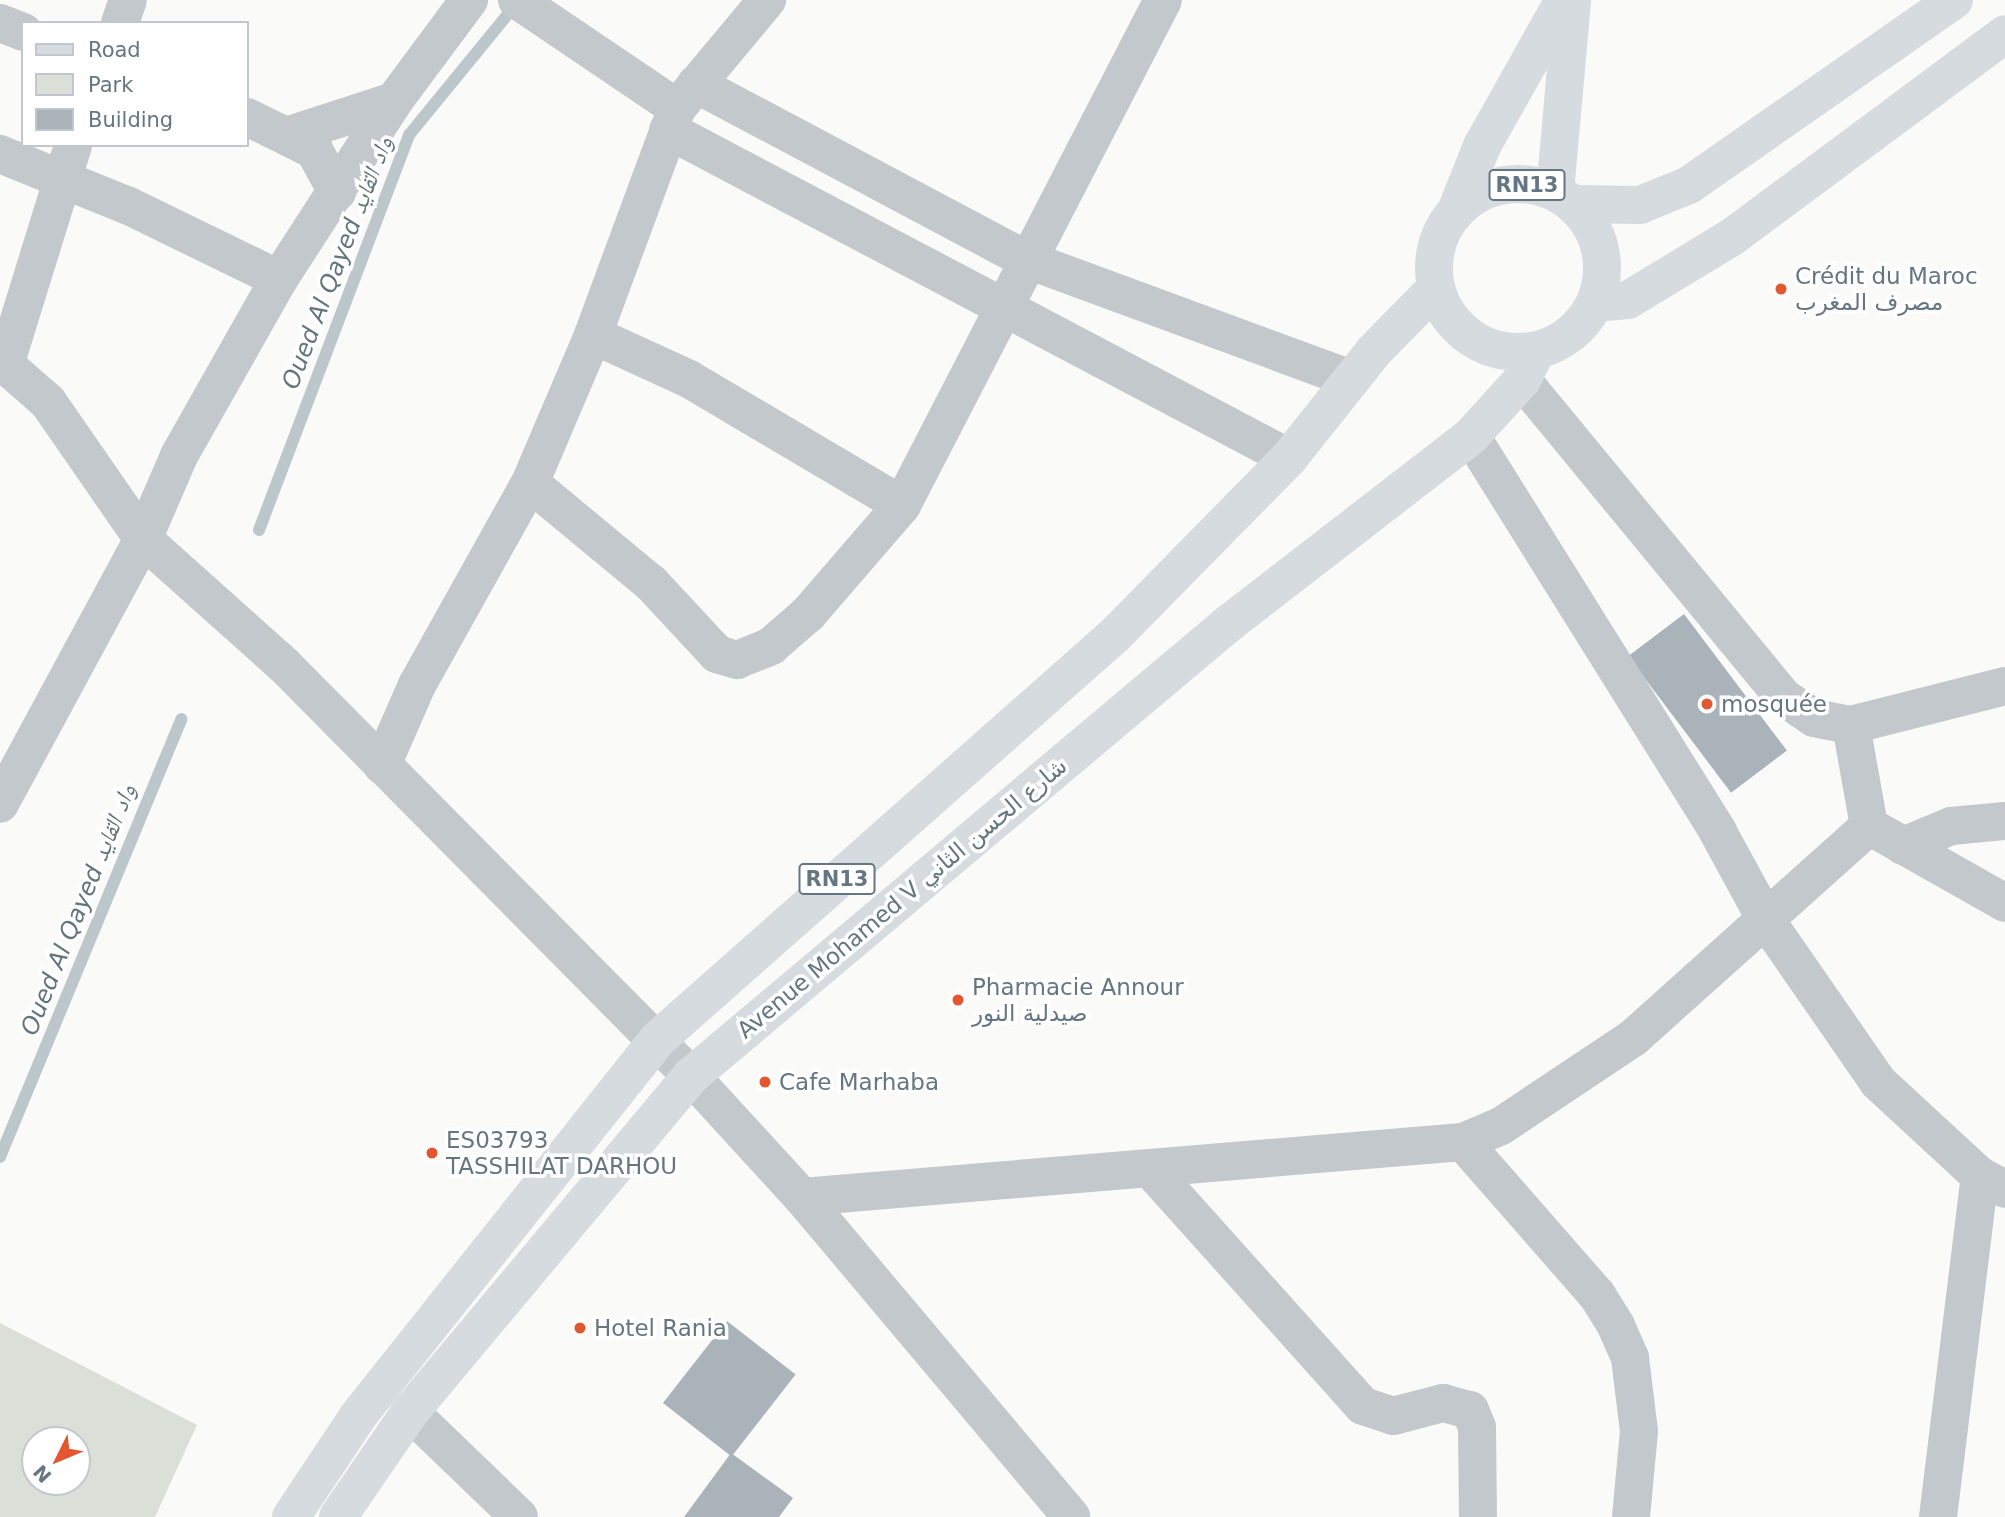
<!DOCTYPE html>
<meta charset="utf-8">
<style>
body{margin:0}
#map{position:relative;width:2005px;height:1517px;overflow:hidden;background:#fafaf8;font-family:"DejaVu Sans","Noto Naskh Arabic",sans-serif}
div>[style]{position:absolute}
.green>*{inset:0;background:#dadfd7}
.stream>*{height:12px;margin:-6px;padding:0 6px;transform-origin:6px;border-radius:6px;background:#bbc7cb}
.building>*{inset:0;background:#aab3b9;transform-origin:0 0}
.minor>*{height:38px;margin:-19px;padding:0 19px;transform-origin:19px;border-radius:19px;background:#c3c8cc}
.secondary>*{height:38px;margin:-19px;padding:0 19px;transform-origin:19px;border-radius:19px;background:#d6dbdf}
.trunk>*{height:38px;margin:-19px;padding:0 19px;transform-origin:19px;border-radius:19px;background:#d6dbdf}
.trunk>.ring{margin:-19px;padding:0;box-sizing:content-box;background:none;border:38px solid #d6dbdf;border-radius:50%}
.dots>*{width:19px;height:19px;translate:-50% -50%;box-sizing:border-box;border:4px solid #fff;border-radius:50%}
span{translate:-50% -50%;white-space:nowrap;text-align:center;line-height:1.15;-webkit-text-stroke:7px #fff;paint-order:stroke}
.shield-label span{padding:2px 5px;background:#fff;border:2px solid;border-radius:5px;-webkit-text-stroke-width:0}
.shield-label{font-size:21px;color:#657683;font-weight:700}
.poi-label{font-size:23px;color:#657683}
.left{translate:0 -50%;text-align:left}
.street-label{font-size:23px;color:#657683}
.water-label{font-size:24px;color:#60757c;font-style:italic}
.legend{position:absolute;left:21px;top:21px;width:228px;height:126px;box-sizing:border-box;background:#fff;border:2px solid #c1c8cd;margin:0;padding:9px 12px;list-style:none;font-size:21px;color:#657683}
.legend li{display:flex;align-items:center;gap:14px;height:35px}
.legend b{width:35px;border:2px solid #c1c8cd}
.north{position:absolute;left:21px;top:1426px;width:70px;height:70px;box-sizing:border-box;background:#fff;border:2px solid #c1c8cd;border-radius:50%;rotate:227deg;font-size:19px;font-weight:700;line-height:28px;text-align:center;color:#657683}
.north::after{content:'';display:block;margin:auto;width:24px;height:32px;background:#e4572e;clip-path:polygon(50% 0,100% 100%,50% 72%,0 100%)}
</style>
<div id="map">
<div class="green">
<div style="clip-path:polygon(evenodd,0 1323px,197px 1425px,155px 1517px,0 1517px,0 1323px,35px 1440px,77px 1440px,77px 1482px,35px 1482px,35px 1440px)"></div>
</div>
<div class="stream">
<div style="left:259px;top:530px;width:423px;rotate:-69.2deg"></div>
<div style="left:409px;top:135px;width:171px;rotate:-50.7deg"></div>
<div style="left:0;top:1157px;width:474px;rotate:-67.5deg"></div>
</div>
<div class="building">
<div style="left:1684px;top:614px;width:171px;height:70px;rotate:53deg"></div>
<div style="left:727px;top:1321px;width:87px;height:104px;rotate:38deg"></div>
<div style="clip-path:polygon(731px 1453px,793px 1498px,779px 1517px,684px 1517px)"></div>
</div>
<div class="minor">
<div style="left:517px;top:0;width:193px;rotate:34deg"></div>
<div style="left:0;top:23px;width:25px;rotate:21deg"></div>
<div style="left:120px;top:23px;width:24px;rotate:-71deg"></div>
<div style="left:696px;top:84px;width:373px;rotate:28deg"></div>
<div style="left:1025px;top:259px;width:347px;rotate:20.2deg"></div>
<div style="left:247px;top:117px;width:75px;rotate:26.2deg"></div>
<div style="left:314px;top:150px;width:48px;rotate:61.3deg"></div>
<div style="left:668px;top:130px;width:702px;rotate:27.84deg"></div>
<div style="left:292px;top:134px;width:107px;rotate:-17.9deg"></div>
<div style="left:0;top:154px;width:139px;rotate:22deg"></div>
<div style="left:129px;top:206px;width:167px;rotate:26deg"></div>
<div style="left:279px;top:279px;width:203px;rotate:119.5deg"></div>
<div style="left:179px;top:456px;width:90px;rotate:113.4deg"></div>
<div style="left:143px;top:539px;width:301px;rotate:118.4deg"></div>
<div style="left:279px;top:279px;width:212px;rotate:-57.1deg"></div>
<div style="left:394px;top:101px;width:126px;rotate:-53.4deg"></div>
<div style="left:593px;top:335px;width:106px;rotate:24.6deg"></div>
<div style="left:689px;top:379px;width:247px;rotate:30.6deg"></div>
<div style="left:0;top:360px;width:64px;rotate:41.2deg"></div>
<div style="left:48px;top:402px;width:167px;rotate:55.3deg"></div>
<div style="left:143px;top:539px;width:189px;rotate:41.8deg"></div>
<div style="left:284px;top:665px;width:578px;rotate:45.28deg"></div>
<div style="left:691px;top:1076px;width:164px;rotate:47.5deg"></div>
<div style="left:802px;top:1197px;width:418px;rotate:49.9deg"></div>
<div style="left:6px;top:362px;width:227px;rotate:-72.8deg"></div>
<div style="left:1522px;top:380px;width:411px;rotate:50.5deg"></div>
<div style="left:1783px;top:697px;width:37px;rotate:34deg"></div>
<div style="left:1814px;top:718px;width:38px;rotate:11deg"></div>
<div style="left:1851px;top:725px;width:159px;rotate:-14.2deg"></div>
<div style="left:1471px;top:436px;width:467px;rotate:58deg"></div>
<div style="left:1718px;top:832px;width:100px;rotate:61.4deg"></div>
<div style="left:1766px;top:920px;width:197px;rotate:55.3deg"></div>
<div style="left:1878px;top:1082px;width:139px;rotate:42.7deg"></div>
<div style="left:1980px;top:1176px;width:28px;rotate:27deg"></div>
<div style="left:530px;top:483px;width:157px;rotate:39.6deg"></div>
<div style="left:651px;top:583px;width:97px;rotate:47.1deg"></div>
<div style="left:717px;top:654px;width:21px;rotate:17deg"></div>
<div style="left:737px;top:660px;width:37px;rotate:-22deg"></div>
<div style="left:771px;top:646px;width:49px;rotate:-40.9deg"></div>
<div style="left:808px;top:614px;width:144px;rotate:-49.2deg"></div>
<div style="left:902px;top:505px;width:568px;rotate:-62.67deg"></div>
<div style="left:1851px;top:725px;width:103px;rotate:79.9deg"></div>
<div style="left:1869px;top:826px;width:156px;rotate:29.5deg"></div>
<div style="left:382px;top:765px;width:87px;rotate:-66.4deg"></div>
<div style="left:417px;top:685px;width:231px;rotate:-60.8deg"></div>
<div style="left:530px;top:483px;width:161px;rotate:-66.9deg"></div>
<div style="left:593px;top:335px;width:242px;rotate:-69.7deg"></div>
<div style="left:677px;top:108px;width:141px;rotate:-50.2deg"></div>
<div style="left:1903px;top:846px;width:52px;rotate:-22.6deg"></div>
<div style="left:1951px;top:826px;width:54px;rotate:-5.3deg"></div>
<div style="left:1463px;top:1142px;width:203px;rotate:48.8deg"></div>
<div style="left:1597px;top:1295px;width:36px;rotate:58deg"></div>
<div style="left:1616px;top:1326px;width:35px;rotate:66deg"></div>
<div style="left:1630px;top:1358px;width:74px;rotate:83deg"></div>
<div style="left:1639px;top:1431px;width:86px;rotate:95.3deg"></div>
<div style="left:1153px;top:1172px;width:314px;rotate:48.1deg"></div>
<div style="left:1363px;top:1406px;width:32px;rotate:18deg"></div>
<div style="left:1393px;top:1416px;width:52px;rotate:-14.6deg"></div>
<div style="left:1443px;top:1403px;width:28px;rotate:15deg"></div>
<div style="left:1470px;top:1410px;width:18px;rotate:68deg"></div>
<div style="left:1477px;top:1427px;width:90px;rotate:89.4deg"></div>
<div style="left:802px;top:1197px;width:663px;rotate:-4.76deg"></div>
<div style="left:1463px;top:1142px;width:41px;rotate:-22.8deg"></div>
<div style="left:1501px;top:1126px;width:159px;rotate:-33.7deg"></div>
<div style="left:1633px;top:1038px;width:317px;rotate:-41.9deg"></div>
<div style="left:410px;top:1412px;width:151px;rotate:43.9deg"></div>
<div style="left:1938px;top:1517px;width:344px;rotate:-83deg"></div>
</div>
<div class="secondary">
<div style="left:1555px;top:192px;width:193px;rotate:-84.9deg"></div>
<div style="left:1456px;top:211px;width:70px;rotate:-68.2deg"></div>
<div style="left:1482px;top:146px;width:167px;rotate:-60.7deg"></div>
</div>
<div class="trunk">
<div class="ring" style="left:1434px;top:184px;width:130px;height:130px"></div>
<div style="left:1573px;top:204px;width:67px;rotate:0.9deg"></div>
<div style="left:1640px;top:205px;width:53px;rotate:-22.2deg"></div>
<div style="left:1689px;top:185px;width:323px;rotate:-34.9deg"></div>
<div style="left:1595px;top:303px;width:33px;rotate:-5deg"></div>
<div style="left:1628px;top:300px;width:122px;rotate:-31.2deg"></div>
<div style="left:1732px;top:237px;width:340px;rotate:-36.6deg"></div>
<div style="left:291px;top:1517px;width:121px;rotate:-56.4deg"></div>
<div style="left:358px;top:1416px;width:480px;rotate:-51.5deg"></div>
<div style="left:657px;top:1040px;width:611px;rotate:-41.49deg"></div>
<div style="left:1115px;top:635px;width:248px;rotate:-45.5deg"></div>
<div style="left:1289px;top:458px;width:137px;rotate:-51.5deg"></div>
<div style="left:1374px;top:351px;width:88px;rotate:-45.5deg"></div>
<div style="left:338px;top:1517px;width:127px;rotate:-55.6deg"></div>
<div style="left:410px;top:1412px;width:438px;rotate:-50.1deg"></div>
<div style="left:691px;top:1076px;width:702px;rotate:-40.09deg"></div>
<div style="left:1228px;top:624px;width:307px;rotate:-37.7deg"></div>
<div style="left:1471px;top:436px;width:76px;rotate:-47.7deg"></div>
<div style="left:1522px;top:380px;width:32px;rotate:-64deg"></div>
</div>
<div class="dots">
<div style="left:1781px;top:289px;background:#e4572e"></div>
<div style="left:1707px;top:704px;background:#e4572e"></div>
<div style="left:958px;top:1000px;background:#e4572e"></div>
<div style="left:765px;top:1082px;background:#e4572e"></div>
<div style="left:432px;top:1153px;background:#e4572e"></div>
<div style="left:580px;top:1328px;background:#e4572e"></div>
</div>
<div class="shield-label">
<span style="left:1527px;top:185px">RN13</span>
<span style="left:837px;top:879px">RN13</span>
</div>
<div class="poi-label">
<span class="left" style="left:1795px;top:289px">Crédit du Maroc<br>مصرف المغرب</span>
<span class="left" style="left:1721px;top:704px">mosquée</span>
<span class="left" style="left:972px;top:1000px">Pharmacie Annour<br>صيدلية النور</span>
<span class="left" style="left:779px;top:1082px">Cafe Marhaba</span>
<span class="left" style="left:446px;top:1153px">ES03793<br>TASSHILAT DARHOU</span>
<span class="left" style="left:594px;top:1328px">Hotel Rania</span>
</div>
<div class="street-label">
<span style="left:902px;top:898px;rotate:-40deg">Avenue Mohamed V شارع الحسن الثاني</span>
</div>
<div class="water-label">
<span style="left:338px;top:263px;rotate:-69deg">Oued Al Qayed واد القايد</span>
<span style="left:79px;top:910px;rotate:-68deg">Oued Al Qayed واد القايد</span>
</div>
<ul class="legend">
<li><b style="height:9px;background:#d6dbdf"></b>Road</li>
<li><b style="height:19px;background:#dadfd7"></b>Park</li>
<li><b style="height:19px;background:#aab3b9"></b>Building</li>
</ul>
<div class="north">N</div>
</div>
